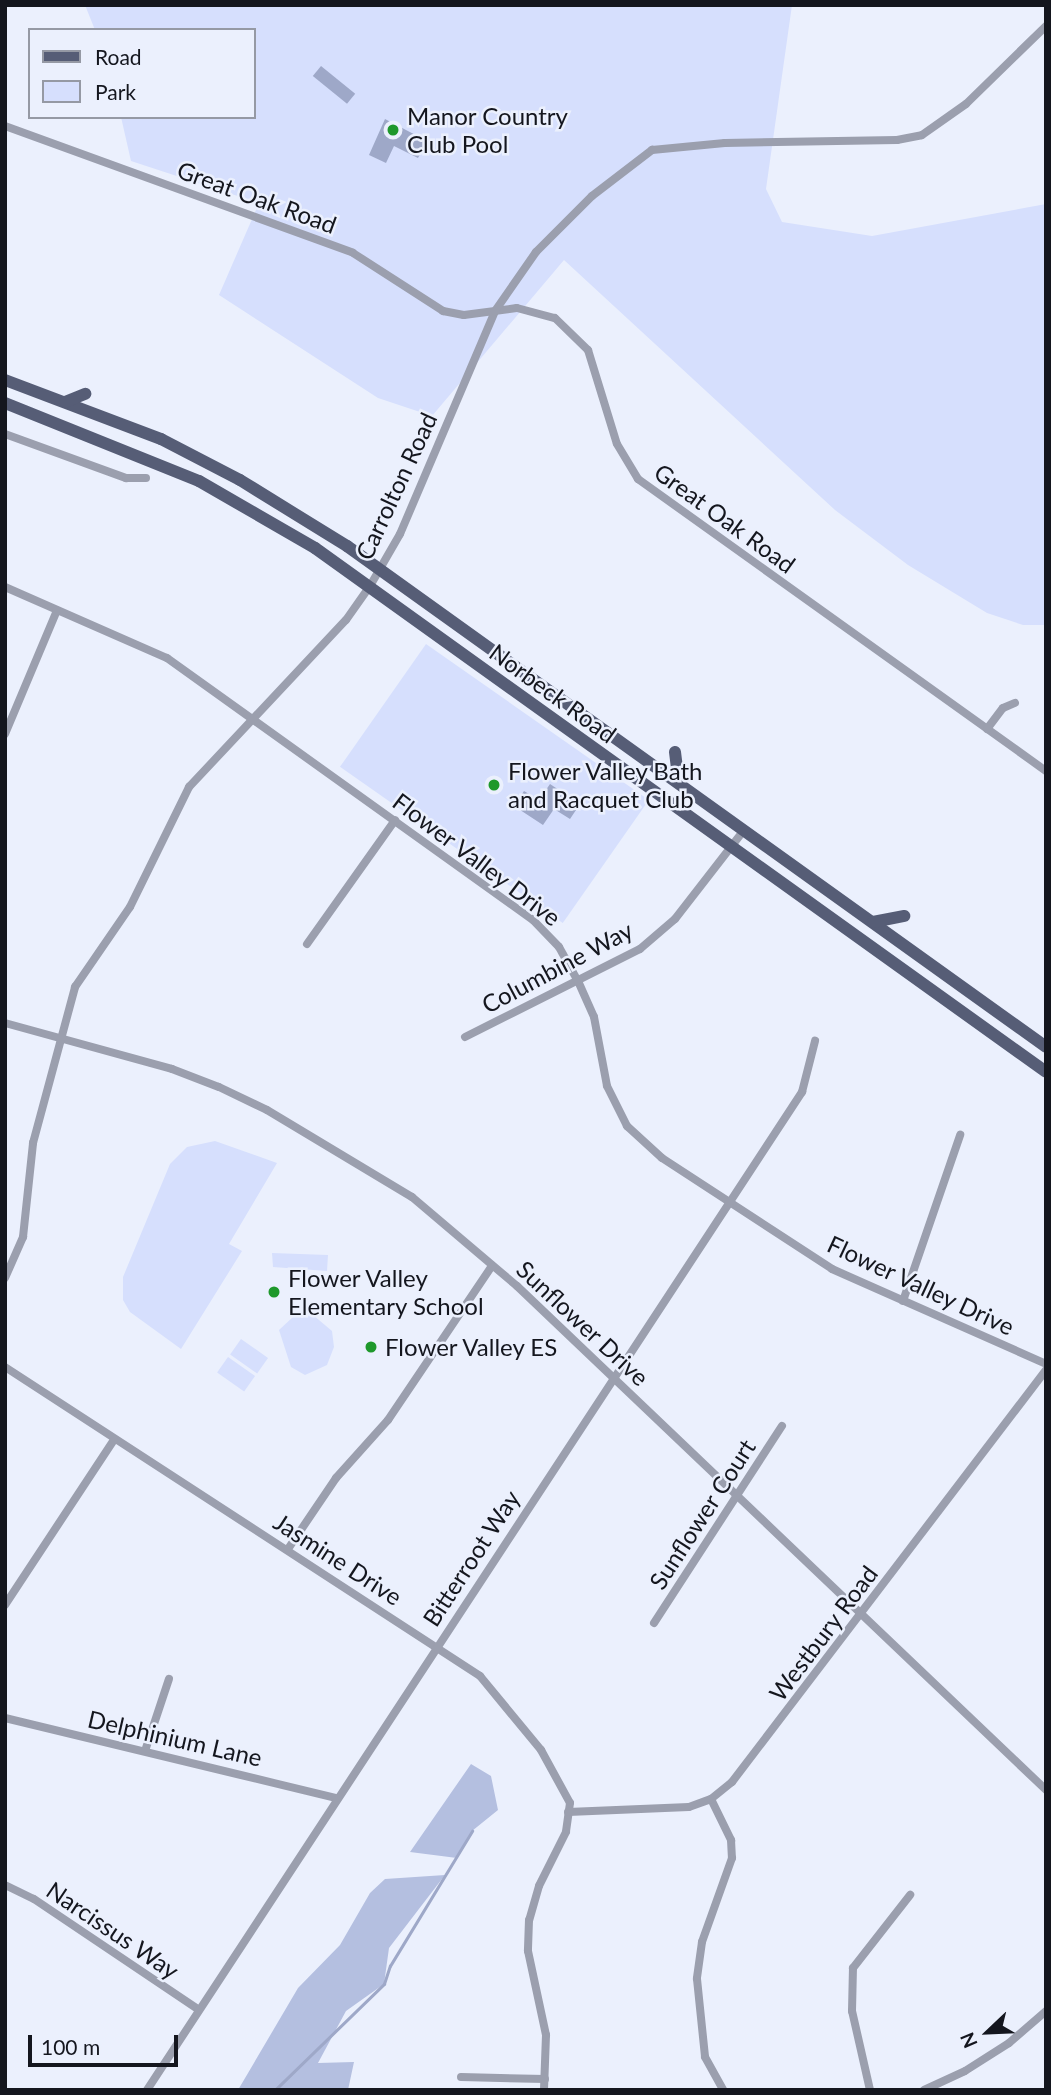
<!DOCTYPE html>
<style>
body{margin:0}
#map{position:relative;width:1051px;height:2095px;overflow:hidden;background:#ebf0fd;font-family:Lato,sans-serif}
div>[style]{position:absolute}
.green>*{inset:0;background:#d6dffd;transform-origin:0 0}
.forest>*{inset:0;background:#b4bfe0}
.water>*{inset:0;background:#9ea8c8;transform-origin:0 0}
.stream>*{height:2.5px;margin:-1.25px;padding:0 1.25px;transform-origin:1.25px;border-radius:1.25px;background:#9ea8c8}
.street>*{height:8px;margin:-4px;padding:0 4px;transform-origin:4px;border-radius:4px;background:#9b9fae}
.primary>*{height:12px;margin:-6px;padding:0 6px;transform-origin:6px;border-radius:6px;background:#565d76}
.dots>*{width:19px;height:19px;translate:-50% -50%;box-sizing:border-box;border:4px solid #ebf0fd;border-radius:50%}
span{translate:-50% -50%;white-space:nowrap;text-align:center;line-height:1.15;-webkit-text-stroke:5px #ebf0fd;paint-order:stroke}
.poi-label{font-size:24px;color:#14161e}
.left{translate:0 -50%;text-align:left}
.street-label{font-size:24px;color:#14161e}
.frame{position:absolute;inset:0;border:7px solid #14161e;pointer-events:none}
.legend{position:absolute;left:28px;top:28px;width:228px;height:91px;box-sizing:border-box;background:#ebf0fd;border:2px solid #9599a4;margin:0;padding:9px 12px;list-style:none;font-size:21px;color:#14161e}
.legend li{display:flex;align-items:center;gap:14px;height:35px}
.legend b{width:35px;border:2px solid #9599a4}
.north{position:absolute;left:953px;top:1997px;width:70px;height:70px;-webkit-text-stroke:5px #ebf0fd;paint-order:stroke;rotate:247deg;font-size:19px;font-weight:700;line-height:28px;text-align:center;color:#14161e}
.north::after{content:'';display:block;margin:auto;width:24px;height:32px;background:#14161e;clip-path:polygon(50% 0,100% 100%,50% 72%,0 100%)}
.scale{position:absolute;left:28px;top:2035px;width:150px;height:32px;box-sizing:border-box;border:4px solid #14161e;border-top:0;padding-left:9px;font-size:21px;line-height:24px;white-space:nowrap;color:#14161e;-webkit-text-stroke:5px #ebf0fd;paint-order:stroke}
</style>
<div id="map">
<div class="green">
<div style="clip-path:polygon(85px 5px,792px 5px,766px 189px,782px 222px,872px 236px,1046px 204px,1046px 625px,1023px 625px,987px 613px,908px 565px,835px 510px,564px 260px,432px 416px,378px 398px,219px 295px,259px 203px,131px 161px,121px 117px,254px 117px,254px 30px,95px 30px)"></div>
<div style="left:426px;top:644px;width:272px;height:150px;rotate:35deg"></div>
<div style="clip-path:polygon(215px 1141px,277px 1163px,229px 1244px,242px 1251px,181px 1349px,130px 1312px,123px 1300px,123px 1277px,170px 1164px,187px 1147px)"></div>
<div style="clip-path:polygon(272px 1253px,328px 1255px,327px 1271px,273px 1267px)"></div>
<div style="clip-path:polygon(313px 1315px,332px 1331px,334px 1347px,327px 1365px,305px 1375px,291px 1367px,279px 1330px,293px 1317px)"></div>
<div style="left:241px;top:1339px;width:33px;height:19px;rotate:35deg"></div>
<div style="left:228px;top:1357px;width:33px;height:19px;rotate:35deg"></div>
</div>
<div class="forest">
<div style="clip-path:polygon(471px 1764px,491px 1776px,498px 1810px,472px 1831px,457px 1858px,410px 1852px)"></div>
<div style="clip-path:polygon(445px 1875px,389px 1948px,384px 1984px,346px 2011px,318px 2063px,354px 2062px,348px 2090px,238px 2090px,298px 1988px,340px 1945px,370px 1893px,385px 1879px)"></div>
</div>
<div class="water">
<div style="left:321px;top:66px;width:44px;height:13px;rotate:39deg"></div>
<div style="clip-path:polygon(385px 119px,427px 141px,418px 158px,394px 146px,386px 163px,369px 155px)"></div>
<div style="clip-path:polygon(550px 784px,580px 804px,570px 819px,554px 809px,543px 825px,514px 806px,524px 791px,539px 800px)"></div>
</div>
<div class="stream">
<div style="left:275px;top:2090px;width:152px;rotate:-44.2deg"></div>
<div style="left:384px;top:1984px;width:19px;rotate:-72deg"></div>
<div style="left:390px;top:1966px;width:158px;rotate:-58.7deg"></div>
</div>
<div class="street">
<div style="left:5px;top:126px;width:370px;rotate:20deg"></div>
<div style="left:353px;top:253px;width:107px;rotate:32.8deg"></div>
<div style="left:443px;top:311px;width:21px;rotate:11deg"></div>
<div style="left:464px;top:315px;width:53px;rotate:-7.5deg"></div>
<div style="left:517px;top:308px;width:39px;rotate:15deg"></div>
<div style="left:555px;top:318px;width:46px;rotate:44.1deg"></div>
<div style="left:588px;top:350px;width:98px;rotate:72.9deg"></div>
<div style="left:617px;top:444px;width:41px;rotate:59deg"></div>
<div style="left:638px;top:479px;width:502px;rotate:35.59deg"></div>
<div style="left:5px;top:434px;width:129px;rotate:20deg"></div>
<div style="left:126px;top:478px;width:20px"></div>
<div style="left:5px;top:587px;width:177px;rotate:23.7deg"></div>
<div style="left:167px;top:658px;width:450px;rotate:35.6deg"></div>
<div style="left:533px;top:920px;width:37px;rotate:46deg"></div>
<div style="left:559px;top:947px;width:39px;rotate:61deg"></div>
<div style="left:578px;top:981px;width:39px;rotate:66deg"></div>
<div style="left:594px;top:1017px;width:70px;rotate:79.3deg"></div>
<div style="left:607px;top:1086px;width:45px;rotate:63.4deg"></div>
<div style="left:627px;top:1126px;width:47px;rotate:42.4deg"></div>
<div style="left:662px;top:1158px;width:203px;rotate:33.1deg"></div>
<div style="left:832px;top:1269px;width:234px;rotate:23.9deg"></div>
<div style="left:987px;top:729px;width:26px;rotate:-53deg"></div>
<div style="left:1003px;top:708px;width:13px;rotate:-23deg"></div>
<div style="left:5px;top:734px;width:134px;rotate:-67.2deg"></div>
<div style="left:307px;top:944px;width:152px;rotate:-54.6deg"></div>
<div style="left:5px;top:1023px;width:173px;rotate:15.4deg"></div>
<div style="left:172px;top:1069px;width:50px;rotate:21deg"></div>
<div style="left:219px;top:1087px;width:53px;rotate:25.6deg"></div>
<div style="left:267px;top:1110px;width:169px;rotate:31deg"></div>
<div style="left:412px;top:1197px;width:138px;rotate:40.3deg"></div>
<div style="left:517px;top:1286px;width:731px;rotate:43.61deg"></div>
<div style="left:465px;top:1037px;width:196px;rotate:-26.7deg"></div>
<div style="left:640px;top:949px;width:46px;rotate:-40.6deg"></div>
<div style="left:675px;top:919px;width:113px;rotate:-52.2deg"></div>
<div style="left:5px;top:1278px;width:45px;rotate:-66.3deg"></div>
<div style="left:23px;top:1237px;width:95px;rotate:-83.9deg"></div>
<div style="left:33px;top:1143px;width:162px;rotate:-74.9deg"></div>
<div style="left:75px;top:987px;width:97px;rotate:-55.5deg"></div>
<div style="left:130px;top:907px;width:134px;rotate:-63.8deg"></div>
<div style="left:189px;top:787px;width:229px;rotate:-46.8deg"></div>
<div style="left:346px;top:620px;width:42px;rotate:-54.8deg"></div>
<div style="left:370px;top:586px;width:60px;rotate:-60deg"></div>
<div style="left:400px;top:534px;width:242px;rotate:-66.9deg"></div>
<div style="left:495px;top:311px;width:72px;rotate:-55.2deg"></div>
<div style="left:536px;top:252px;width:79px;rotate:-45deg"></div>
<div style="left:592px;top:196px;width:76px;rotate:-37.5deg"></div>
<div style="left:652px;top:150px;width:73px;rotate:-5.5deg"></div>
<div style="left:725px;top:143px;width:172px;rotate:-1deg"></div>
<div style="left:897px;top:140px;width:25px;rotate:-11deg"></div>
<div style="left:922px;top:135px;width:54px;rotate:-35.2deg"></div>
<div style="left:966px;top:104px;width:112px;rotate:-44.3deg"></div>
<div style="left:903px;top:1301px;width:176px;rotate:-71deg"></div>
<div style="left:5px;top:1367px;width:567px;rotate:33.05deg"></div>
<div style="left:480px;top:1676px;width:96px;rotate:50.5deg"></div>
<div style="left:541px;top:1750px;width:60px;rotate:61.3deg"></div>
<div style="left:570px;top:1803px;width:29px;rotate:98deg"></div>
<div style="left:566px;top:1832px;width:60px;rotate:116.6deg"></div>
<div style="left:539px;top:1886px;width:35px;rotate:106deg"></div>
<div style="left:529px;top:1920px;width:31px;rotate:92deg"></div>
<div style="left:528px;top:1951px;width:86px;rotate:77.9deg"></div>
<div style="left:546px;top:2035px;width:55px;rotate:92.1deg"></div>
<div style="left:288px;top:1549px;width:86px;rotate:-55.9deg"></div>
<div style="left:336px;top:1478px;width:78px;rotate:-48.1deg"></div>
<div style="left:388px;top:1420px;width:186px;rotate:-56deg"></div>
<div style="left:5px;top:1605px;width:198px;rotate:-56.6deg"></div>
<div style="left:654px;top:1623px;width:235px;rotate:-57deg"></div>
<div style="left:5px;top:1718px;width:341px;rotate:13.6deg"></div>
<div style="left:145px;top:1751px;width:76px;rotate:-71.6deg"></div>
<div style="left:711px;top:1799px;width:46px;rotate:64deg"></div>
<div style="left:731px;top:1840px;width:18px;rotate:87deg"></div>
<div style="left:732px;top:1858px;width:89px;rotate:109.7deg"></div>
<div style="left:702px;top:1942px;width:37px;rotate:98deg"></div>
<div style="left:697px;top:1979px;width:78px;rotate:84.1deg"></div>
<div style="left:705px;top:2057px;width:38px;rotate:61deg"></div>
<div style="left:568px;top:1812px;width:121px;rotate:-2.4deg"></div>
<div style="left:689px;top:1807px;width:23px;rotate:-20deg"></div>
<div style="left:711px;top:1799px;width:27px;rotate:-39deg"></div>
<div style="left:732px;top:1782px;width:518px;rotate:-52.69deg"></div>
<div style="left:5px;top:1885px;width:32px;rotate:26deg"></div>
<div style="left:34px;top:1899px;width:197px;rotate:33.9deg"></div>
<div style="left:461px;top:2077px;width:84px;rotate:1.4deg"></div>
<div style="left:147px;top:2090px;width:1194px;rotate:-56.72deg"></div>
<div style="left:802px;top:1092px;width:53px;rotate:-75.7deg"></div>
<div style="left:870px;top:2090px;width:81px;rotate:-102.8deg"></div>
<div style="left:852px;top:2011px;width:43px;rotate:-88.7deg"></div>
<div style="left:853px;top:1968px;width:93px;rotate:-52deg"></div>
<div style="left:924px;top:2090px;width:45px;rotate:-24.9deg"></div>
<div style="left:965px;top:2071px;width:52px;rotate:-32.5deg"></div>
<div style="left:1009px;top:2043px;width:49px;rotate:-40.9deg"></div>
</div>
<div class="primary">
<div style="left:5px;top:380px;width:167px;rotate:20.7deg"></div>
<div style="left:161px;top:439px;width:89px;rotate:27.4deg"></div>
<div style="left:240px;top:480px;width:126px;rotate:31.7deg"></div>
<div style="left:347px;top:546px;width:860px;rotate:35.63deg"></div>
<div style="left:65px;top:402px;width:22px;rotate:-22deg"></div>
<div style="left:5px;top:403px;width:209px;rotate:21.9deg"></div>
<div style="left:199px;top:481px;width:134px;rotate:30deg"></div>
<div style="left:315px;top:548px;width:899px;rotate:35.63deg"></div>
<div style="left:675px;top:752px;width:31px;rotate:83deg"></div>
<div style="left:873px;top:922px;width:32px;rotate:-11deg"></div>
</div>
<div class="dots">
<div style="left:393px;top:130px;background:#1e982b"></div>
<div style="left:494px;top:785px;background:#1e982b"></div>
<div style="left:274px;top:1292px;background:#1e982b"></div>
<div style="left:371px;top:1347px;background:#1e982b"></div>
</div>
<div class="poi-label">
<span class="left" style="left:407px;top:130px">Manor Country<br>Club Pool</span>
<span class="left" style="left:508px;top:785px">Flower Valley Bath<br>and Racquet Club</span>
<span class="left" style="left:288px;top:1292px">Flower Valley<br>Elementary School</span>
<span class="left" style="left:385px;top:1347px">Flower Valley ES</span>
</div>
<div class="street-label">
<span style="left:257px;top:197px;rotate:20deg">Great Oak Road</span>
<span style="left:396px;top:486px;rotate:-65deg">Carrolton Road</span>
<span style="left:725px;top:518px;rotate:36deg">Great Oak Road</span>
<span style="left:553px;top:693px;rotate:36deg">Norbeck Road</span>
<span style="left:477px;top:859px;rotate:37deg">Flower Valley Drive</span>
<span style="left:557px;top:967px;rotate:-28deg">Columbine Way</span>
<span style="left:921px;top:1285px;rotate:25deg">Flower Valley Drive</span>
<span style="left:583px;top:1323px;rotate:43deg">Sunflower Drive</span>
<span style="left:702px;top:1514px;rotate:-57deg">Sunflower Court</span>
<span style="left:471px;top:1558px;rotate:-57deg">Bitterroot Way</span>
<span style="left:338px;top:1559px;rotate:33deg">Jasmine Drive</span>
<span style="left:823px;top:1633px;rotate:-53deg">Westbury Road</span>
<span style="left:175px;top:1738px;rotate:13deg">Delphinium Lane</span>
<span style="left:113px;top:1930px;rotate:34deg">Narcissus Way</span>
</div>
<div class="frame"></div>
<ul class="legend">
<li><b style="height:9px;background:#565d76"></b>Road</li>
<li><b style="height:19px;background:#d6dffd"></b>Park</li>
</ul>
<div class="north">N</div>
<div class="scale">100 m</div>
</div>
